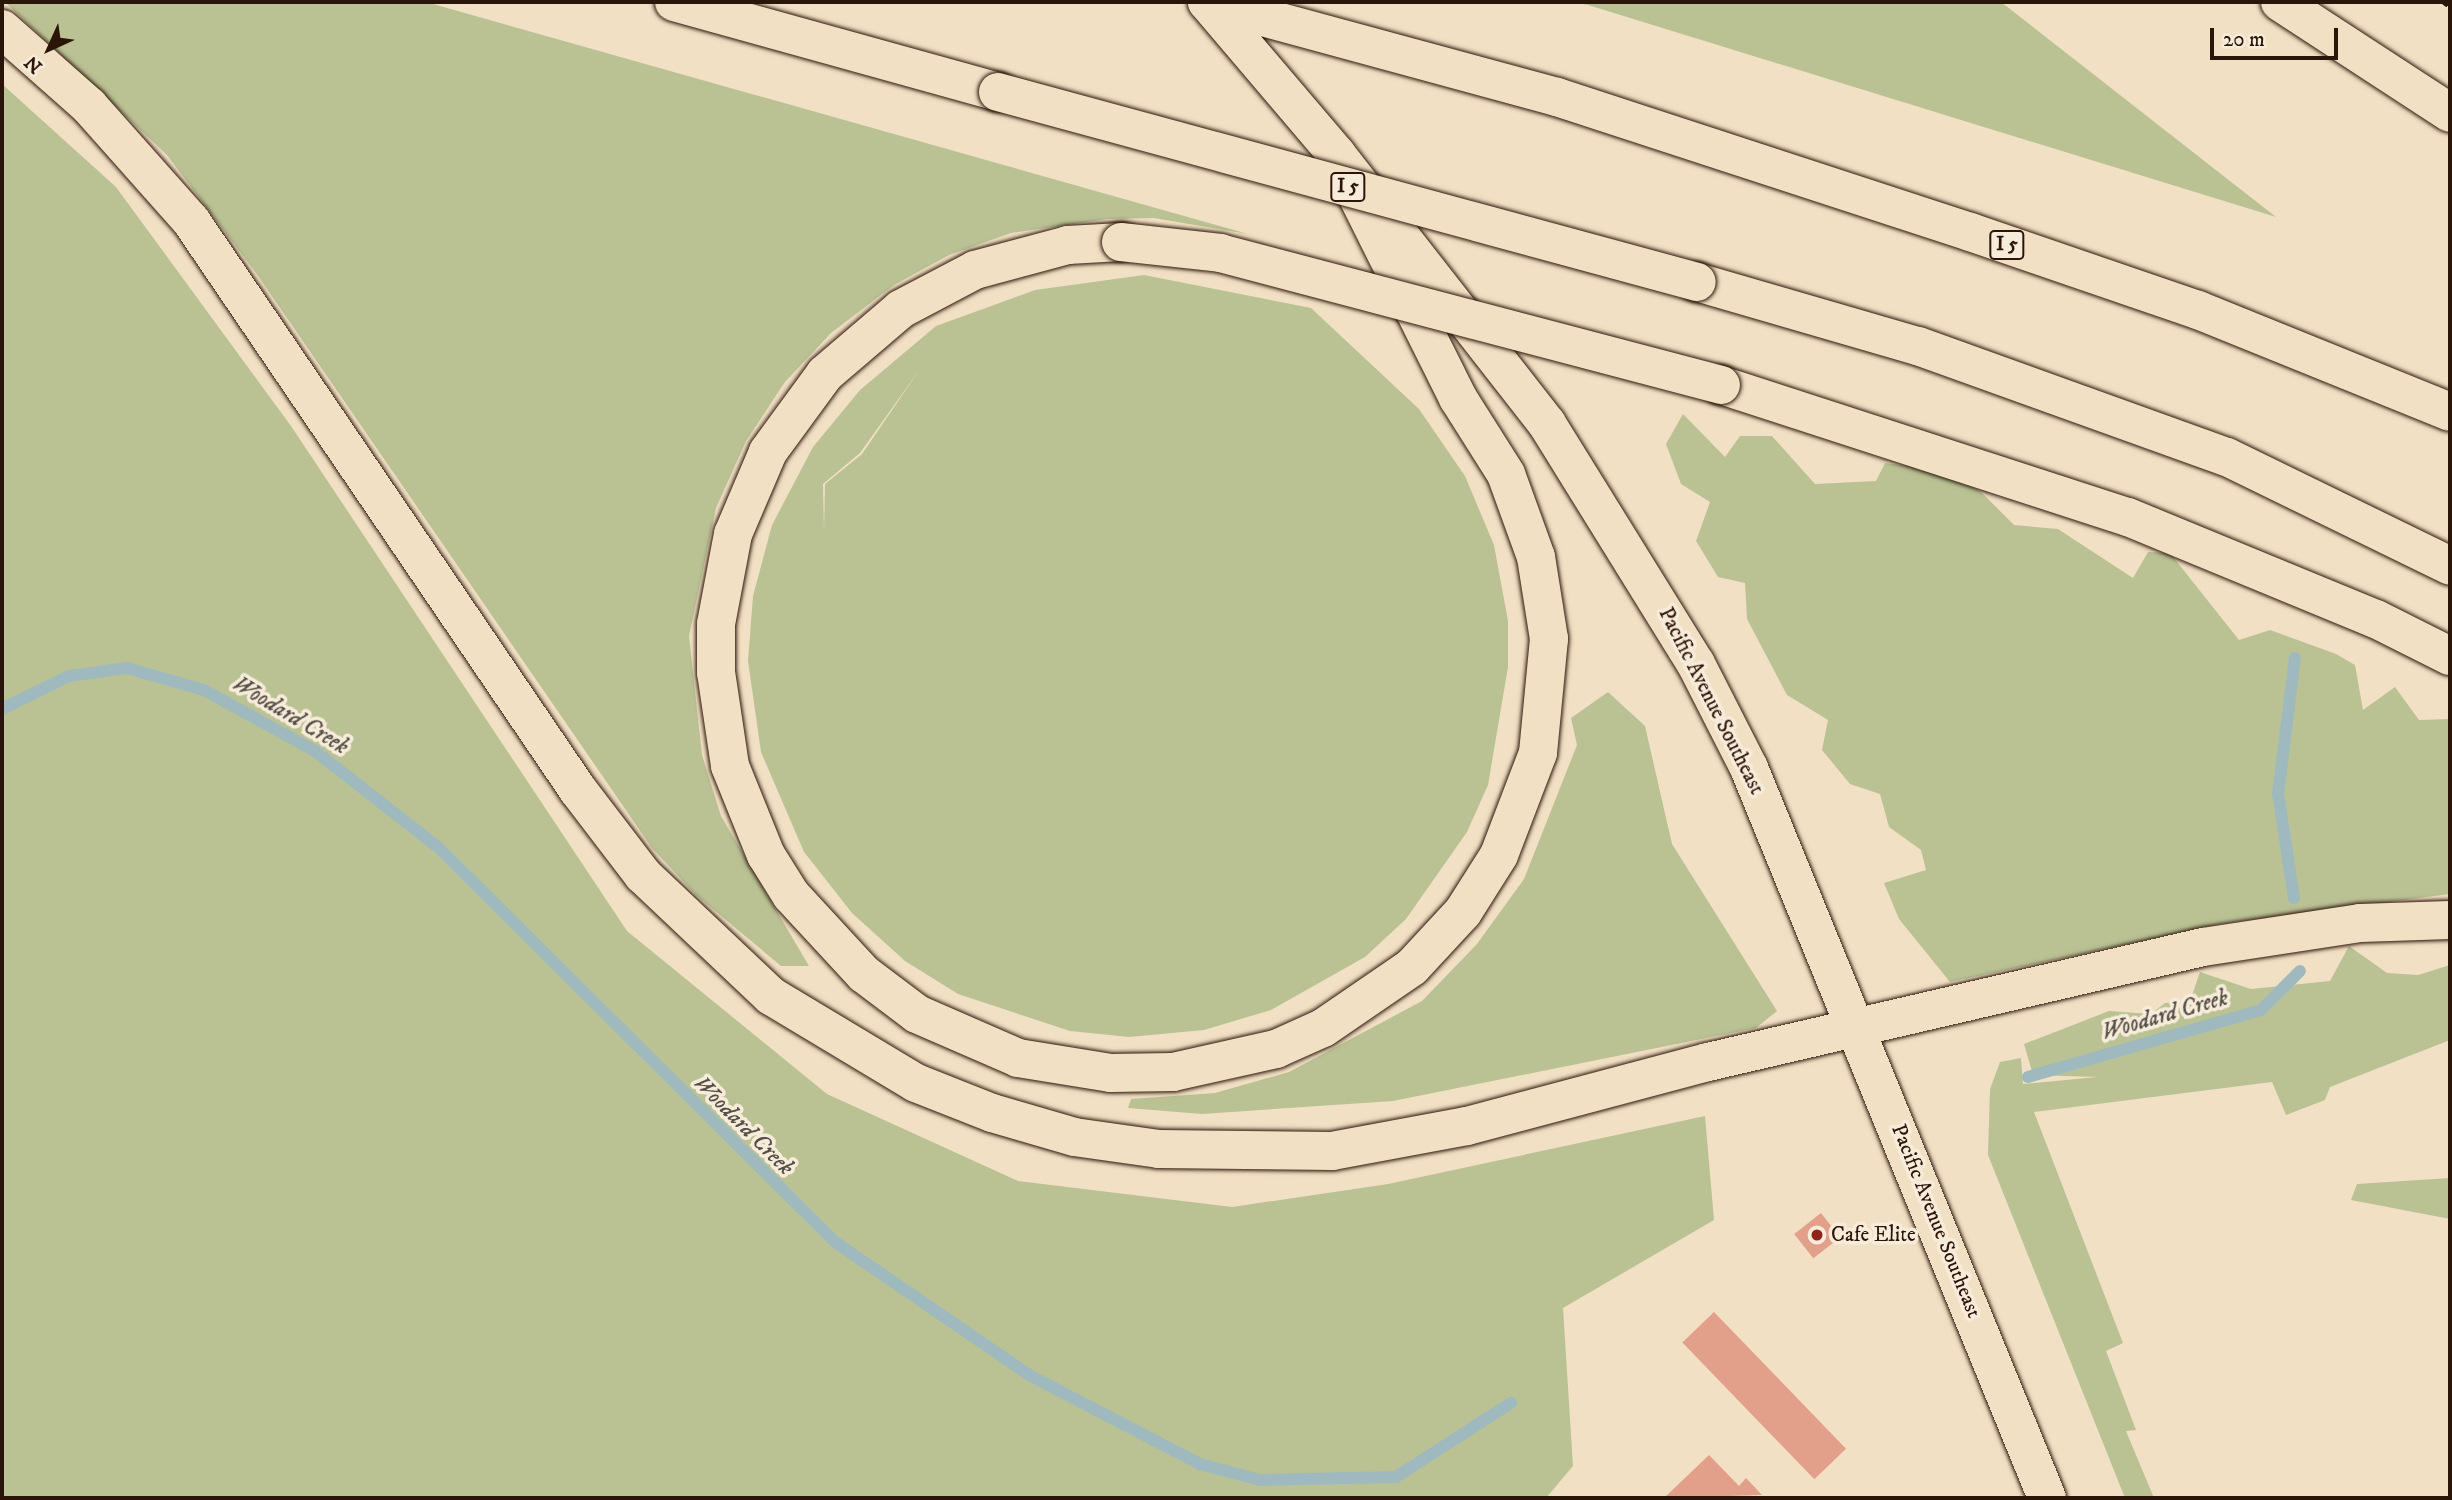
<!DOCTYPE html>
<style>
body{margin:0}
#map{position:relative;width:2452px;height:1500px;overflow:hidden;background:#f2e0c4;font-family:"IM FELL DW Pica",serif}
div>[style]{position:absolute}
.green>*{inset:0;background:#bac294}
.stream>*{height:12px;margin:-6px;padding:0 6px;transform-origin:6px;border-radius:6px;background:#9fbabe}
.building>*{inset:0;background:#e29f89;transform-origin:0 0}
.path>*{height:4.5px;margin-top:-2.25px;transform-origin:0;background:repeating-linear-gradient(90deg,#2b1509 0 5px,transparent 0 8.5px)}
.roads{filter:drop-shadow(0 0 2px #2b1509) drop-shadow(0 0 2px #2b1509)}
.major>*{height:38px;margin:-19px;padding:0 19px;transform-origin:19px;border-radius:19px;background:#f2e0c4}
.highway>*{height:38px;margin:-19px;padding:0 19px;transform-origin:19px;border-radius:19px;background:#f2e0c4}
.bridges{filter:drop-shadow(0 0 2px #2b1509) drop-shadow(0 0 2px #2b1509)}
.highway-bridge>*{height:38px;margin:-19px;padding:0 19px;transform-origin:19px;border-radius:19px;background:#f2e0c4}
.dots>*{width:19px;height:19px;translate:-50% -50%;box-sizing:border-box;border:4px solid #f7ebd9;border-radius:50%}
span{translate:-50% -50%;white-space:nowrap;text-align:center;line-height:1.15;-webkit-text-stroke:7px #f7ebd9;paint-order:stroke}
.shield-label span{padding:2px 5px;background:#f7ebd9;border:2px solid;border-radius:5px;-webkit-text-stroke-width:0}
.shield-label{font-size:19px;color:#2b1509;font-weight:700}
.street-label{font-size:21px;color:#2b1509}
.poi-label{font-size:21px;color:#2b1509}
.left{translate:0 -50%;text-align:left}
.water-label{font-size:23px;color:#544f48;font-style:italic}
.frame{position:absolute;inset:0;border:4px solid #2b1509;pointer-events:none}
.north{position:absolute;left:14px;top:14px;width:70px;height:70px;-webkit-text-stroke:5px #f7ebd9;paint-order:stroke;rotate:225deg;font-size:19px;font-weight:700;line-height:28px;text-align:center;color:#2b1509}
.north::after{content:'';display:block;margin:auto;width:24px;height:32px;background:#2b1509;clip-path:polygon(50% 0,100% 100%,50% 72%,0 100%)}
.scale{position:absolute;left:2210px;top:28px;width:128px;height:32px;box-sizing:border-box;border:4px solid #2b1509;border-top:0;padding-left:9px;font-size:21px;line-height:24px;white-space:nowrap;color:#2b1509;-webkit-text-stroke:5px #f7ebd9;paint-order:stroke}
</style>
<div id="map">
<div class="green">
<div style="clip-path:polygon(5px 2px,426px 2px,1248px 234px,1154px 218px,1108px 219px,1011px 233px,949px 255px,894px 285px,831px 333px,785px 382px,746px 441px,716px 508px,689px 636px,702px 755px,721px 816px,809px 966px,781px 966px,696px 895px,652px 848px,256px 273px,167px 155px)"></div>
<div style="clip-path:polygon(1572px 2px,2001px 2px,2276px 217px,1588px 5px)"></div>
<div style="clip-path:polygon(2px 84px,116px 187px,291px 426px,627px 931px,827px 1094px,1018px 1181px,1232px 1207px,1388px 1184px,1705px 1116px,1714px 1220px,1563px 1308px,1573px 1466px,1546px 1498px,2px 1498px)"></div>
<div style="clip-path:polygon(evenodd,1144px 275px,1311px 308px,1419px 409px,1465px 476px,1494px 545px,1508px 621px,1508px 667px,1488px 785px,1467px 832px,1406px 919px,1365px 957px,1271px 1010px,1204px 1030px,1129px 1037px,1070px 1031px,958px 994px,905px 961px,852px 913px,804px 852px,761px 752px,748px 661px,753px 596px,772px 525px,813px 447px,860px 390px,936px 326px,1035px 290px,1144px 275px,920px 369px,862px 454px,825px 484px,824px 532px,823px 484px,860px 453px,920px 369px)"></div>
<div style="clip-path:polygon(1683px 414px,1725px 457px,1740px 436px,1772px 436px,1815px 484px,1876px 481px,1885px 463px,1940px 470px,1981px 492px,2014px 525px,2058px 529px,2133px 578px,2148px 552px,2170px 553px,2239px 640px,2270px 630px,2336px 654px,2355px 665px,2363px 710px,2395px 687px,2419px 720px,2450px 719px,2450px 894px,2225px 923px,1950px 982px,1899px 919px,1884px 883px,1926px 870px,1921px 850px,1889px 827px,1880px 794px,1850px 784px,1822px 750px,1828px 720px,1787px 695px,1747px 619px,1745px 583px,1718px 577px,1696px 541px,1710px 502px,1681px 484px,1666px 444px)"></div>
<div style="clip-path:polygon(1608px 692px,1645px 726px,1672px 844px,1777px 1011px,1756px 1028px,1393px 1101px,1202px 1114px,1128px 1108px,1131px 1099px,1215px 1093px,1289px 1072px,1422px 1001px,1477px 944px,1524px 879px,1577px 745px,1571px 718px)"></div>
<div style="clip-path:polygon(2349px 946px,2387px 973px,2418px 975px,2450px 965px,2450px 1040px,2330px 1087px,2325px 1100px,2286px 1115px,2272px 1082px,2034px 1112px,2123px 1343px,2106px 1351px,2136px 1430px,2126px 1431px,2154px 1498px,2125px 1498px,1988px 1155px,1990px 1089px,2000px 1062px,2021px 1058px,2023px 1084px,2097px 1077px,2033px 1075px,2024px 1044px,2109px 1011px,2151px 1014px,2165px 1003px,2190px 1001px,2200px 972px,2251px 989px,2330px 981px)"></div>
<div style="clip-path:polygon(2450px 1178px,2450px 1219px,2351px 1200px,2357px 1184px)"></div>
</div>
<div class="stream">
<div style="left:2px;top:709px;width:75px;rotate:-26.2deg"></div>
<div style="left:69px;top:676px;width:59px;rotate:-7.9deg"></div>
<div style="left:127px;top:668px;width:80px;rotate:15.9deg"></div>
<div style="left:204px;top:690px;width:127px;rotate:28.8deg"></div>
<div style="left:315px;top:751px;width:157px;rotate:38deg"></div>
<div style="left:439px;top:848px;width:559px;rotate:44.85deg"></div>
<div style="left:835px;top:1242px;width:235px;rotate:34.4deg"></div>
<div style="left:1029px;top:1375px;width:193px;rotate:27.5deg"></div>
<div style="left:1200px;top:1464px;width:62px;rotate:14.9deg"></div>
<div style="left:1260px;top:1480px;width:136px;rotate:-1.3deg"></div>
<div style="left:1396px;top:1477px;width:137px;rotate:-32.8deg"></div>
<div style="left:2294px;top:898px;width:105px;rotate:-98.7deg"></div>
<div style="left:2278px;top:794px;width:137px;rotate:-82.9deg"></div>
<div style="left:2028px;top:1077px;width:242px;rotate:-16deg"></div>
<div style="left:2261px;top:1010px;width:55px;rotate:-45deg"></div>
</div>
<div class="building">
<div style="left:1821px;top:1213px;width:31px;height:34px;rotate:52deg"></div>
<div style="left:1714px;top:1312px;width:190px;height:44px;rotate:46deg"></div>
<div style="clip-path:polygon(1709px 1455px,1739px 1486px,1746px 1478px,1762px 1495px,1664px 1498px)"></div>
</div>
<div class="path">
<div style="left:2444px;top:2px;width:7px;rotate:34deg"></div>
</div>
<div class="roads">
<div class="major">
<div style="left:1207px;top:2px;width:201px;rotate:49.6deg"></div>
<div style="left:1337px;top:155px;width:341px;rotate:52deg"></div>
<div style="left:1547px;top:424px;width:282px;rotate:58.2deg"></div>
<div style="left:1696px;top:664px;width:117px;rotate:63deg"></div>
<div style="left:1749px;top:768px;width:788px;rotate:67.79deg"></div>
</div>
<div class="highway">
<div style="left:674px;top:2px;width:336px;rotate:15.5deg"></div>
<div style="left:1207px;top:2px;width:363px;rotate:15.2deg"></div>
<div style="left:1557px;top:97px;width:435px;rotate:18.1deg"></div>
<div style="left:1970px;top:232px;width:241px;rotate:18.9deg"></div>
<div style="left:2198px;top:310px;width:272px;rotate:22deg"></div>
<div style="left:2280px;top:2px;width:203px;rotate:33.1deg"></div>
<div style="left:2px;top:29px;width:116px;rotate:41.5deg"></div>
<div style="left:89px;top:106px;width:154px;rotate:48.4deg"></div>
<div style="left:191px;top:221px;width:688px;rotate:55.78deg"></div>
<div style="left:578px;top:790px;width:107px;rotate:52.6deg"></div>
<div style="left:643px;top:875px;width:176px;rotate:43.4deg"></div>
<div style="left:771px;top:996px;width:169px;rotate:31deg"></div>
<div style="left:916px;top:1083px;width:82px;rotate:21.5deg"></div>
<div style="left:992px;top:1113px;width:85px;rotate:16.3deg"></div>
<div style="left:1074px;top:1137px;width:86px;rotate:8deg"></div>
<div style="left:1159px;top:1149px;width:173px;rotate:0.7deg"></div>
<div style="left:1332px;top:1151px;width:137px;rotate:-10.5deg"></div>
<div style="left:1467px;top:1126px;width:249px;rotate:-14.9deg"></div>
<div style="left:1708px;top:1062px;width:508px;rotate:-13.08deg"></div>
<div style="left:2203px;top:947px;width:159px;rotate:-8.7deg"></div>
<div style="left:2360px;top:923px;width:90px;rotate:-1.9deg"></div>
<div style="left:1121px;top:242px;width:53px;rotate:176.8deg"></div>
<div style="left:1068px;top:245px;width:96px;rotate:165deg"></div>
<div style="left:975px;top:270px;width:84px;rotate:152.2deg"></div>
<div style="left:901px;top:309px;width:100px;rotate:139.5deg"></div>
<div style="left:825px;top:374px;width:97px;rotate:126.2deg"></div>
<div style="left:768px;top:452px;width:89px;rotate:113.1deg"></div>
<div style="left:733px;top:534px;width:92px;rotate:100.7deg"></div>
<div style="left:716px;top:624px;width:48px;rotate:90deg"></div>
<div style="left:716px;top:672px;width:95px;rotate:81.5deg"></div>
<div style="left:730px;top:766px;width:96px;rotate:68deg"></div>
<div style="left:766px;top:855px;width:47px;rotate:58deg"></div>
<div style="left:791px;top:895px;width:108px;rotate:47.3deg"></div>
<div style="left:864px;top:974px;width:66px;rotate:37deg"></div>
<div style="left:917px;top:1014px;width:110px;rotate:23.5deg"></div>
<div style="left:1018px;top:1058px;width:94px;rotate:9.2deg"></div>
<div style="left:1111px;top:1073px;width:62px;rotate:-0.9deg"></div>
<div style="left:1173px;top:1072px;width:106px;rotate:-12.6deg"></div>
<div style="left:1276px;top:1049px;width:51px;rotate:-24.1deg"></div>
<div style="left:1323px;top:1028px;width:108px;rotate:-34.4deg"></div>
<div style="left:1412px;top:967px;width:75px;rotate:-47.2deg"></div>
<div style="left:1463px;top:912px;width:67px;rotate:-57.7deg"></div>
<div style="left:1499px;top:855px;width:109px;rotate:-69.1deg"></div>
<div style="left:1538px;top:753px;width:115px;rotate:-84.5deg"></div>
<div style="left:1549px;top:639px;width:83px;rotate:-99deg"></div>
<div style="left:1536px;top:557px;width:88px;rotate:-109.9deg"></div>
<div style="left:1506px;top:474px;width:90px;rotate:-122.3deg"></div>
<div style="left:1458px;top:398px;width:271px;rotate:-116.5deg"></div>
<div style="left:1697px;top:282px;width:230px;rotate:16.2deg"></div>
<div style="left:1918px;top:346px;width:328px;rotate:19.8deg"></div>
<div style="left:2227px;top:457px;width:248px;rotate:26deg"></div>
<div style="left:1721px;top:385px;width:428px;rotate:18deg"></div>
<div style="left:2128px;top:517px;width:268px;rotate:22.4deg"></div>
<div style="left:2376px;top:619px;width:83px;rotate:26.6deg"></div>
</div>
</div>
<div class="bridges">
<div class="highway-bridge">
<div style="left:998px;top:92px;width:724px;rotate:15.21deg"></div>
<div style="left:1121px;top:242px;width:100px;rotate:6.3deg"></div>
<div style="left:1220px;top:253px;width:518px;rotate:14.76deg"></div>
</div>
</div>
<div class="dots">
<div style="left:1817px;top:1235px;background:#8f2418"></div>
</div>
<div class="shield-label">
<span style="left:1348px;top:187px">I 5</span>
<span style="left:2007px;top:245px">I 5</span>
</div>
<div class="street-label">
<span style="left:1711px;top:701px;rotate:63deg">Pacific Avenue Southeast</span>
<span style="left:1936px;top:1221px;rotate:68deg">Pacific Avenue Southeast</span>
</div>
<div class="poi-label">
<span class="left" style="left:1831px;top:1235px">Cafe Elite</span>
</div>
<div class="water-label">
<span style="left:290px;top:716px;rotate:31deg">Woodard Creek</span>
<span style="left:2165px;top:1016px;rotate:-16deg">Woodard Creek</span>
<span style="left:743px;top:1126px;rotate:45deg">Woodard Creek</span>
</div>
<div class="frame"></div>
<div class="north">N</div>
<div class="scale">20 m</div>
</div>
